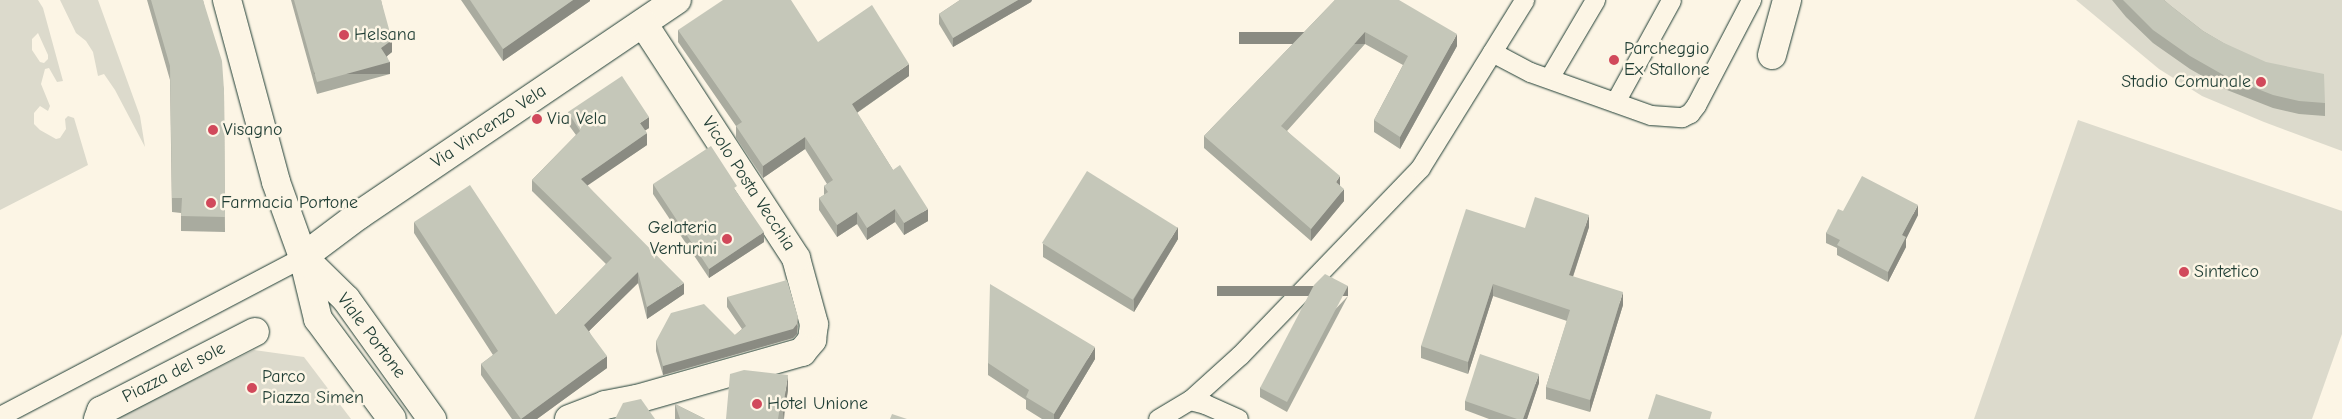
<!DOCTYPE html>
<style>
body{margin:0}
#map{position:relative;width:2342px;height:419px;overflow:hidden;background:#fcf5e5;font-family:"Comic Neue",sans-serif}
div>[style]{position:absolute}
.green>*{inset:0;background:#dcdacc}
.roads{filter:drop-shadow(0 0 1px #1f3d34) drop-shadow(0 0 1px #1f3d34)}
.service>*{height:19px;margin:-9.5px;padding:0 9.5px;transform-origin:9.5px;border-radius:9.5px;background:#fcf5e5}
.pedestrian>*{height:28px;margin:-14px;padding:0 14px;transform-origin:14px;border-radius:14px;background:#fcf5e5}
.minor>*{height:28px;margin:-14px;padding:0 14px;transform-origin:14px;border-radius:14px;background:#fcf5e5}
.primary>*{height:28px;margin:-14px;padding:0 14px;transform-origin:14px;border-radius:14px;background:#fcf5e5}
.wall>*{inset:0;background:#a9ab9f}
.shaded-wall>*{inset:0;background:#8a8b82;transform-origin:0 0}
.building>*{inset:0;background:#c5c7b9;transform-origin:0 0}
.dots>*{width:14px;height:14px;translate:-50% -50%;box-sizing:border-box;border:2px solid #fcf5e5;border-radius:50%}
span{translate:-50% -50%;white-space:nowrap;text-align:center;line-height:1.15;-webkit-text-stroke:5px #fcf5e5;paint-order:stroke}
.poi-label{font-size:18px;color:#1f3d34}
.left{translate:0 -50%;text-align:left}
.right{translate:-100% -50%;text-align:right}
.street-label{font-size:18px;color:#1f3d34}
</style>
<div id="map">
<div class="green">
<div style="clip-path:polygon(evenodd,0 0,38px 0,43px 8px,63px 81px,57px 82px,49px 68px,45px 69px,41px 84px,50px 106px,48px 111px,40px 106px,34px 113px,34px 124px,40px 130px,56px 139px,60px 138px,66px 129px,65px 119px,68px 116px,74px 118px,88px 165px,0 210px,0 0,38px 33px,48px 55px,48px 59px,44px 63px,40px 62px,32px 50px,32px 39px,38px 33px)"></div>
<div style="clip-path:polygon(60px 0,98px 0,140px 116px,145px 147px,115px 90px,104px 74px,98px 76px,93px 52px,86px 41px,76px 33px)"></div>
<div style="clip-path:polygon(2076px 0,2342px 0,2342px 151px,2264px 122px,2202px 96px,2159px 69px)"></div>
<div style="clip-path:polygon(2078px 120px,2342px 211px,2342px 334px,2312px 419px,1974px 419px)"></div>
<div style="clip-path:polygon(254px 350px,304px 357px,351px 419px,114px 419px)"></div>
</div>
<div class="roads">
<div class="service">
<div style="left:1492px;top:52px;width:43px;rotate:27.8deg"></div>
<div style="left:1530px;top:72px;width:128px;rotate:19.6deg"></div>
<div style="left:1651px;top:115px;width:31px;rotate:4deg"></div>
<div style="left:1682px;top:117px;width:9px;rotate:-27deg"></div>
<div style="left:1690px;top:113px;width:10px;rotate:-53deg"></div>
<div style="left:1696px;top:105px;width:119px;rotate:-62.4deg"></div>
<div style="left:1549px;top:78px;width:91px;rotate:-59.5deg"></div>
<div style="left:1615px;top:102px;width:116px;rotate:-61.2deg"></div>
<div style="left:1190px;top:400px;width:16px;rotate:15deg"></div>
<div style="left:1205px;top:404px;width:36px;rotate:24deg"></div>
<div style="left:0;top:416px;width:342px;rotate:-27.7deg"></div>
<div style="left:1158px;top:419px;width:37px;rotate:-31deg"></div>
<div style="left:1190px;top:400px;width:67px;rotate:-42deg"></div>
<div style="left:1240px;top:355px;width:260px;rotate:-46.1deg"></div>
<div style="left:1420px;top:168px;width:198px;rotate:-58.2deg"></div>
</div>
<div class="pedestrian">
<div style="left:98px;top:419px;width:9px;rotate:-69deg"></div>
<div style="left:101px;top:411px;width:173px;rotate:-27.2deg"></div>
</div>
<div class="minor">
<div style="left:1772px;top:55px;width:57px;rotate:-74.7deg"></div>
<div style="left:303px;top:257px;width:70px;rotate:-36.9deg"></div>
<div style="left:359px;top:215px;width:384px;rotate:-34.1deg"></div>
<div style="left:569px;top:419px;width:39px;rotate:-21deg"></div>
<div style="left:605px;top:405px;width:33px;rotate:-11deg"></div>
<div style="left:637px;top:399px;width:172px;rotate:-15.9deg"></div>
<div style="left:802px;top:352px;width:16px;rotate:-50deg"></div>
<div style="left:812px;top:340px;width:16px;rotate:-83deg"></div>
<div style="left:814px;top:324px;width:68px;rotate:-105.3deg"></div>
<div style="left:796px;top:258px;width:280px;rotate:-123.1deg"></div>
</div>
<div class="primary">
<div style="left:227px;top:0;width:188px;rotate:74.9deg"></div>
<div style="left:276px;top:182px;width:80px;rotate:70.2deg"></div>
<div style="left:303px;top:257px;width:64px;rotate:76.4deg"></div>
<div style="left:318px;top:319px;width:124px;rotate:53.5deg"></div>
<div style="left:303px;top:257px;width:60px;rotate:44.3deg"></div>
<div style="left:346px;top:299px;width:148px;rotate:54.4deg"></div>
</div>
</div>
<div class="wall">
<div style="clip-path:polygon(147px 0,203px 0,224px 90px,225px 232px,181px 231px,181px 213px,172px 212px,170px 80px)"></div>
<div style="clip-path:polygon(291px 0,381px 0,392px 52px,387px 56px,390px 74px,317px 94px)"></div>
<div style="clip-path:polygon(461px 0,590px 0,590px 1px,503px 61px)"></div>
<div style="clip-path:polygon(960px 0,1032px 0,1031px 2px,953px 47px,939px 24px,939px 14px)"></div>
<div style="clip-path:polygon(1335px 0,1457px 46px,1400px 149px,1374px 132px,1374px 120px,1403px 65px,1365px 44px,1287px 131px,1340px 186px,1344px 201px,1311px 241px,1204px 148px,1204px 136px)"></div>
<div style="clip-path:polygon(2112px 0,2164px 0,2171px 6px,2203px 31px,2325px 103px,2325px 116px,2299px 114px,2273px 108px,2227px 90px,2190px 69px,2153px 43px,2126px 17px)"></div>
<div style="clip-path:polygon(678px 30px,818px 42px,909px 76px,857px 113px,893px 170px,928px 221px,904px 235px,895px 222px,867px 240px,857px 224px,837px 237px,819px 210px,819px 198px,824px 195px,824px 186px,827px 184px,805px 149px,763px 178px,736px 138px,736px 126px,678px 42px)"></div>
<div style="clip-path:polygon(568px 112px,649px 128px,645px 130px,647px 145px,587px 185px,684px 294px,647px 319px,638px 283px,589px 331px,607px 368px,537px 419px,512px 419px,481px 375px,481px 364px,493px 355px,414px 233px,414px 222px,556px 315px,606px 264px,532px 191px,532px 180px,576px 135px,568px 124px)"></div>
<div style="clip-path:polygon(653px 184px,737px 193px,764px 242px,709px 278px,653px 194px)"></div>
<div style="clip-path:polygon(1843px 211px,1918px 215px,1906px 239px,1906px 247px,1888px 282px,1837px 255px,1837px 248px,1826px 243px,1826px 233px)"></div>
<div style="clip-path:polygon(1589px 227px,1573px 277px,1623px 305px,1590px 412px,1546px 399px,1546px 387px,1567px 321px,1493px 296px,1468px 374px,1421px 358px,1421px 346px,1525px 228px)"></div>
<div style="clip-path:polygon(1178px 239px,1134px 312px,1043px 257px,1043px 244px)"></div>
<div style="clip-path:polygon(1348px 296px,1287px 412px,1260px 397px,1260px 388px)"></div>
<div style="clip-path:polygon(727px 297px,798px 326px,797px 334px,793px 338px,663px 375px,656px 351px,656px 341px,735px 335px,742px 329px,727px 307px)"></div>
<div style="clip-path:polygon(1095px 359px,1059px 419px,1042px 419px,1026px 409px,1026px 400px,988px 375px,988px 363px)"></div>
<div style="clip-path:polygon(1539px 383px,1527px 419px,1489px 419px,1465px 410px,1465px 401px)"></div>
<div style="clip-path:polygon(788px 390px,784px 419px,726px 419px)"></div>
<div style="clip-path:polygon(675px 404px,705px 419px,675px 419px)"></div>
</div>
<div class="shaded-wall">
<div style="clip-path:polygon(573px 0,590px 0,590px 1px,503px 61px,503px 49px)"></div>
<div style="clip-path:polygon(1018px 0,1032px 0,1031px 2px,953px 47px,953px 38px)"></div>
<div style="left:1365px;top:32px;width:12px;height:126px;rotate:90deg"></div>
<div style="clip-path:polygon(1457px 34px,1457px 46px,1400px 149px,1400px 137px)"></div>
<div style="clip-path:polygon(392px 40px,392px 52px,381px 61px,381px 48px)"></div>
<div style="left:390px;top:62px;width:12px;height:76px;rotate:90deg"></div>
<div style="clip-path:polygon(909px 64px,909px 76px,852px 116px,852px 104px)"></div>
<div style="clip-path:polygon(649px 117px,649px 128px,640px 134px,640px 123px)"></div>
<div style="clip-path:polygon(647px 133px,647px 145px,581px 190px,581px 179px)"></div>
<div style="clip-path:polygon(805px 137px,805px 149px,763px 178px,763px 166px)"></div>
<div style="clip-path:polygon(1340px 176px,1340px 188px,1336px 182px)"></div>
<div style="clip-path:polygon(1344px 189px,1344px 201px,1311px 241px,1311px 229px)"></div>
<div style="clip-path:polygon(1918px 205px,1918px 215px,1906px 239px,1906px 247px,1888px 282px,1888px 272px,1902px 235px)"></div>
<div style="clip-path:polygon(895px 209px,895px 222px,867px 240px,867px 228px)"></div>
<div style="clip-path:polygon(928px 209px,928px 221px,904px 235px,904px 223px)"></div>
<div style="clip-path:polygon(857px 212px,857px 224px,837px 237px,837px 225px)"></div>
<div style="clip-path:polygon(1589px 215px,1589px 227px,1569px 288px,1569px 275px)"></div>
<div style="clip-path:polygon(1178px 227px,1178px 239px,1134px 312px,1134px 299px)"></div>
<div style="clip-path:polygon(764px 232px,764px 242px,709px 278px,709px 269px)"></div>
<div style="clip-path:polygon(638px 272px,638px 283px,584px 336px,584px 325px)"></div>
<div style="clip-path:polygon(684px 283px,684px 294px,647px 319px,647px 307px)"></div>
<div style="clip-path:polygon(1493px 284px,1493px 296px,1468px 374px,1468px 362px)"></div>
<div style="left:1348px;top:286px;width:10px;height:131px;rotate:90deg"></div>
<div style="clip-path:polygon(1623px 292px,1623px 305px,1590px 412px,1590px 400px)"></div>
<div style="clip-path:polygon(798px 317px,797px 334px,793px 338px,663px 375px,663px 366px)"></div>
<div style="clip-path:polygon(1095px 347px,1095px 359px,1059px 419px,1054px 419px,1054px 414px)"></div>
<div style="clip-path:polygon(607px 356px,607px 368px,537px 419px,521px 419px)"></div>
<div style="clip-path:polygon(1539px 374px,1539px 383px,1527px 419px,1523px 419px)"></div>
<div style="clip-path:polygon(788px 375px,788px 390px,783px 419px,783px 407px)"></div>
</div>
<div class="building">
<div style="clip-path:polygon(151px 0,203px 0,222px 61px,224px 90px,225px 217px,181px 216px,182px 198px,172px 198px,170px 66px)"></div>
<div style="clip-path:polygon(294px 0,381px 0,392px 40px,381px 48px,390px 62px,317px 82px)"></div>
<div style="clip-path:polygon(470px 0,573px 0,503px 49px)"></div>
<div style="clip-path:polygon(723px 0,791px 0,818px 42px,872px 5px,909px 64px,852px 104px,893px 170px,900px 165px,928px 209px,904px 223px,895px 209px,867px 228px,857px 212px,837px 225px,819px 198px,828px 192px,824px 186px,833px 180px,805px 137px,763px 166px,736px 126px,742px 122px,678px 30px)"></div>
<div style="clip-path:polygon(960px 0,1018px 0,953px 38px,939px 14px)"></div>
<div style="clip-path:polygon(1335px 0,1399px 0,1457px 34px,1400px 137px,1374px 120px,1408px 56px,1365px 32px,1281px 126px,1340px 176px,1336px 182px,1344px 189px,1311px 229px,1204px 136px)"></div>
<div style="clip-path:polygon(2123px 0,2164px 0,2171px 6px,2203px 31px,2224px 43px,2266px 62px,2324px 74px,2325px 103px,2299px 101px,2273px 95px,2227px 77px,2190px 56px,2153px 30px)"></div>
<div style="clip-path:polygon(622px 76px,649px 117px,640px 123px,647px 133px,581px 179px,684px 283px,647px 307px,638px 272px,584px 325px,607px 356px,521px 419px,481px 364px,498px 351px,414px 222px,470px 185px,556px 315px,612px 258px,532px 180px,580px 131px,568px 112px)"></div>
<div style="clip-path:polygon(711px 146px,737px 186px,734px 188px,764px 232px,709px 269px,653px 184px)"></div>
<div style="left:1087px;top:171px;width:107px;height:85px;rotate:32deg"></div>
<div style="clip-path:polygon(1862px 176px,1918px 205px,1902px 235px,1906px 237px,1888px 272px,1837px 245px,1840px 240px,1826px 233px,1838px 209px,1843px 211px)"></div>
<div style="clip-path:polygon(1535px 197px,1589px 215px,1569px 275px,1623px 292px,1590px 400px,1546px 387px,1570px 310px,1493px 284px,1468px 362px,1421px 346px,1466px 209px,1525px 228px)"></div>
<div style="clip-path:polygon(1325px 274px,1348px 286px,1287px 402px,1260px 388px,1314px 285px)"></div>
<div style="clip-path:polygon(787px 280px,798px 317px,797px 324px,793px 329px,663px 366px,656px 341px,671px 313px,704px 304px,735px 335px,746px 326px,727px 297px)"></div>
<div style="clip-path:polygon(990px 284px,1095px 347px,1054px 414px,1026px 397px,1029px 390px,988px 363px)"></div>
<div style="clip-path:polygon(1480px 354px,1539px 374px,1523px 419px,1517px 419px,1465px 401px)"></div>
<div style="clip-path:polygon(744px 370px,788px 375px,783px 407px,780px 407px,778px 419px,726px 419px,730px 374px)"></div>
<div style="clip-path:polygon(1656px 394px,1712px 412px,1710px 419px,1648px 419px)"></div>
<div style="clip-path:polygon(641px 399px,655px 419px,615px 419px,623px 403px)"></div>
<div style="clip-path:polygon(675px 404px,705px 419px,680px 419px)"></div>
<div style="clip-path:polygon(892px 414px,907px 419px,890px 419px)"></div>
</div>
<div class="dots">
<div style="left:344px;top:35px;background:#d1495b"></div>
<div style="left:1614px;top:60px;background:#d1495b"></div>
<div style="left:2261px;top:82px;background:#d1495b"></div>
<div style="left:537px;top:119px;background:#d1495b"></div>
<div style="left:213px;top:130px;background:#d1495b"></div>
<div style="left:211px;top:203px;background:#d1495b"></div>
<div style="left:727px;top:239px;background:#d1495b"></div>
<div style="left:2184px;top:272px;background:#d1495b"></div>
<div style="left:252px;top:388px;background:#d1495b"></div>
<div style="left:757px;top:404px;background:#d1495b"></div>
</div>
<div class="poi-label">
<span class="left" style="left:354px;top:35px">Helsana</span>
<span class="left" style="left:1624px;top:60px">Parcheggio<br>Ex Stallone</span>
<span class="right" style="left:2251px;top:82px">Stadio Comunale</span>
<span class="left" style="left:547px;top:119px">Via Vela</span>
<span class="left" style="left:223px;top:130px">Visagno</span>
<span class="left" style="left:221px;top:203px">Farmacia Portone</span>
<span class="right" style="left:717px;top:239px">Gelateria<br>Venturini</span>
<span class="left" style="left:2194px;top:272px">Sintetico</span>
<span class="left" style="left:262px;top:388px">Parco<br>Piazza Simen</span>
<span class="left" style="left:767px;top:404px">Hotel Unione</span>
</div>
<div class="street-label">
<span style="left:489px;top:127px;rotate:-34deg">Via Vincenzo Vela</span>
<span style="left:748px;top:184px;rotate:57deg">Vicolo Posta Vecchia</span>
<span style="left:371px;top:336px;rotate:53deg">Viale Portone</span>
<span style="left:174px;top:373px;rotate:-27deg">Piazza del sole</span>
</div>
</div>
